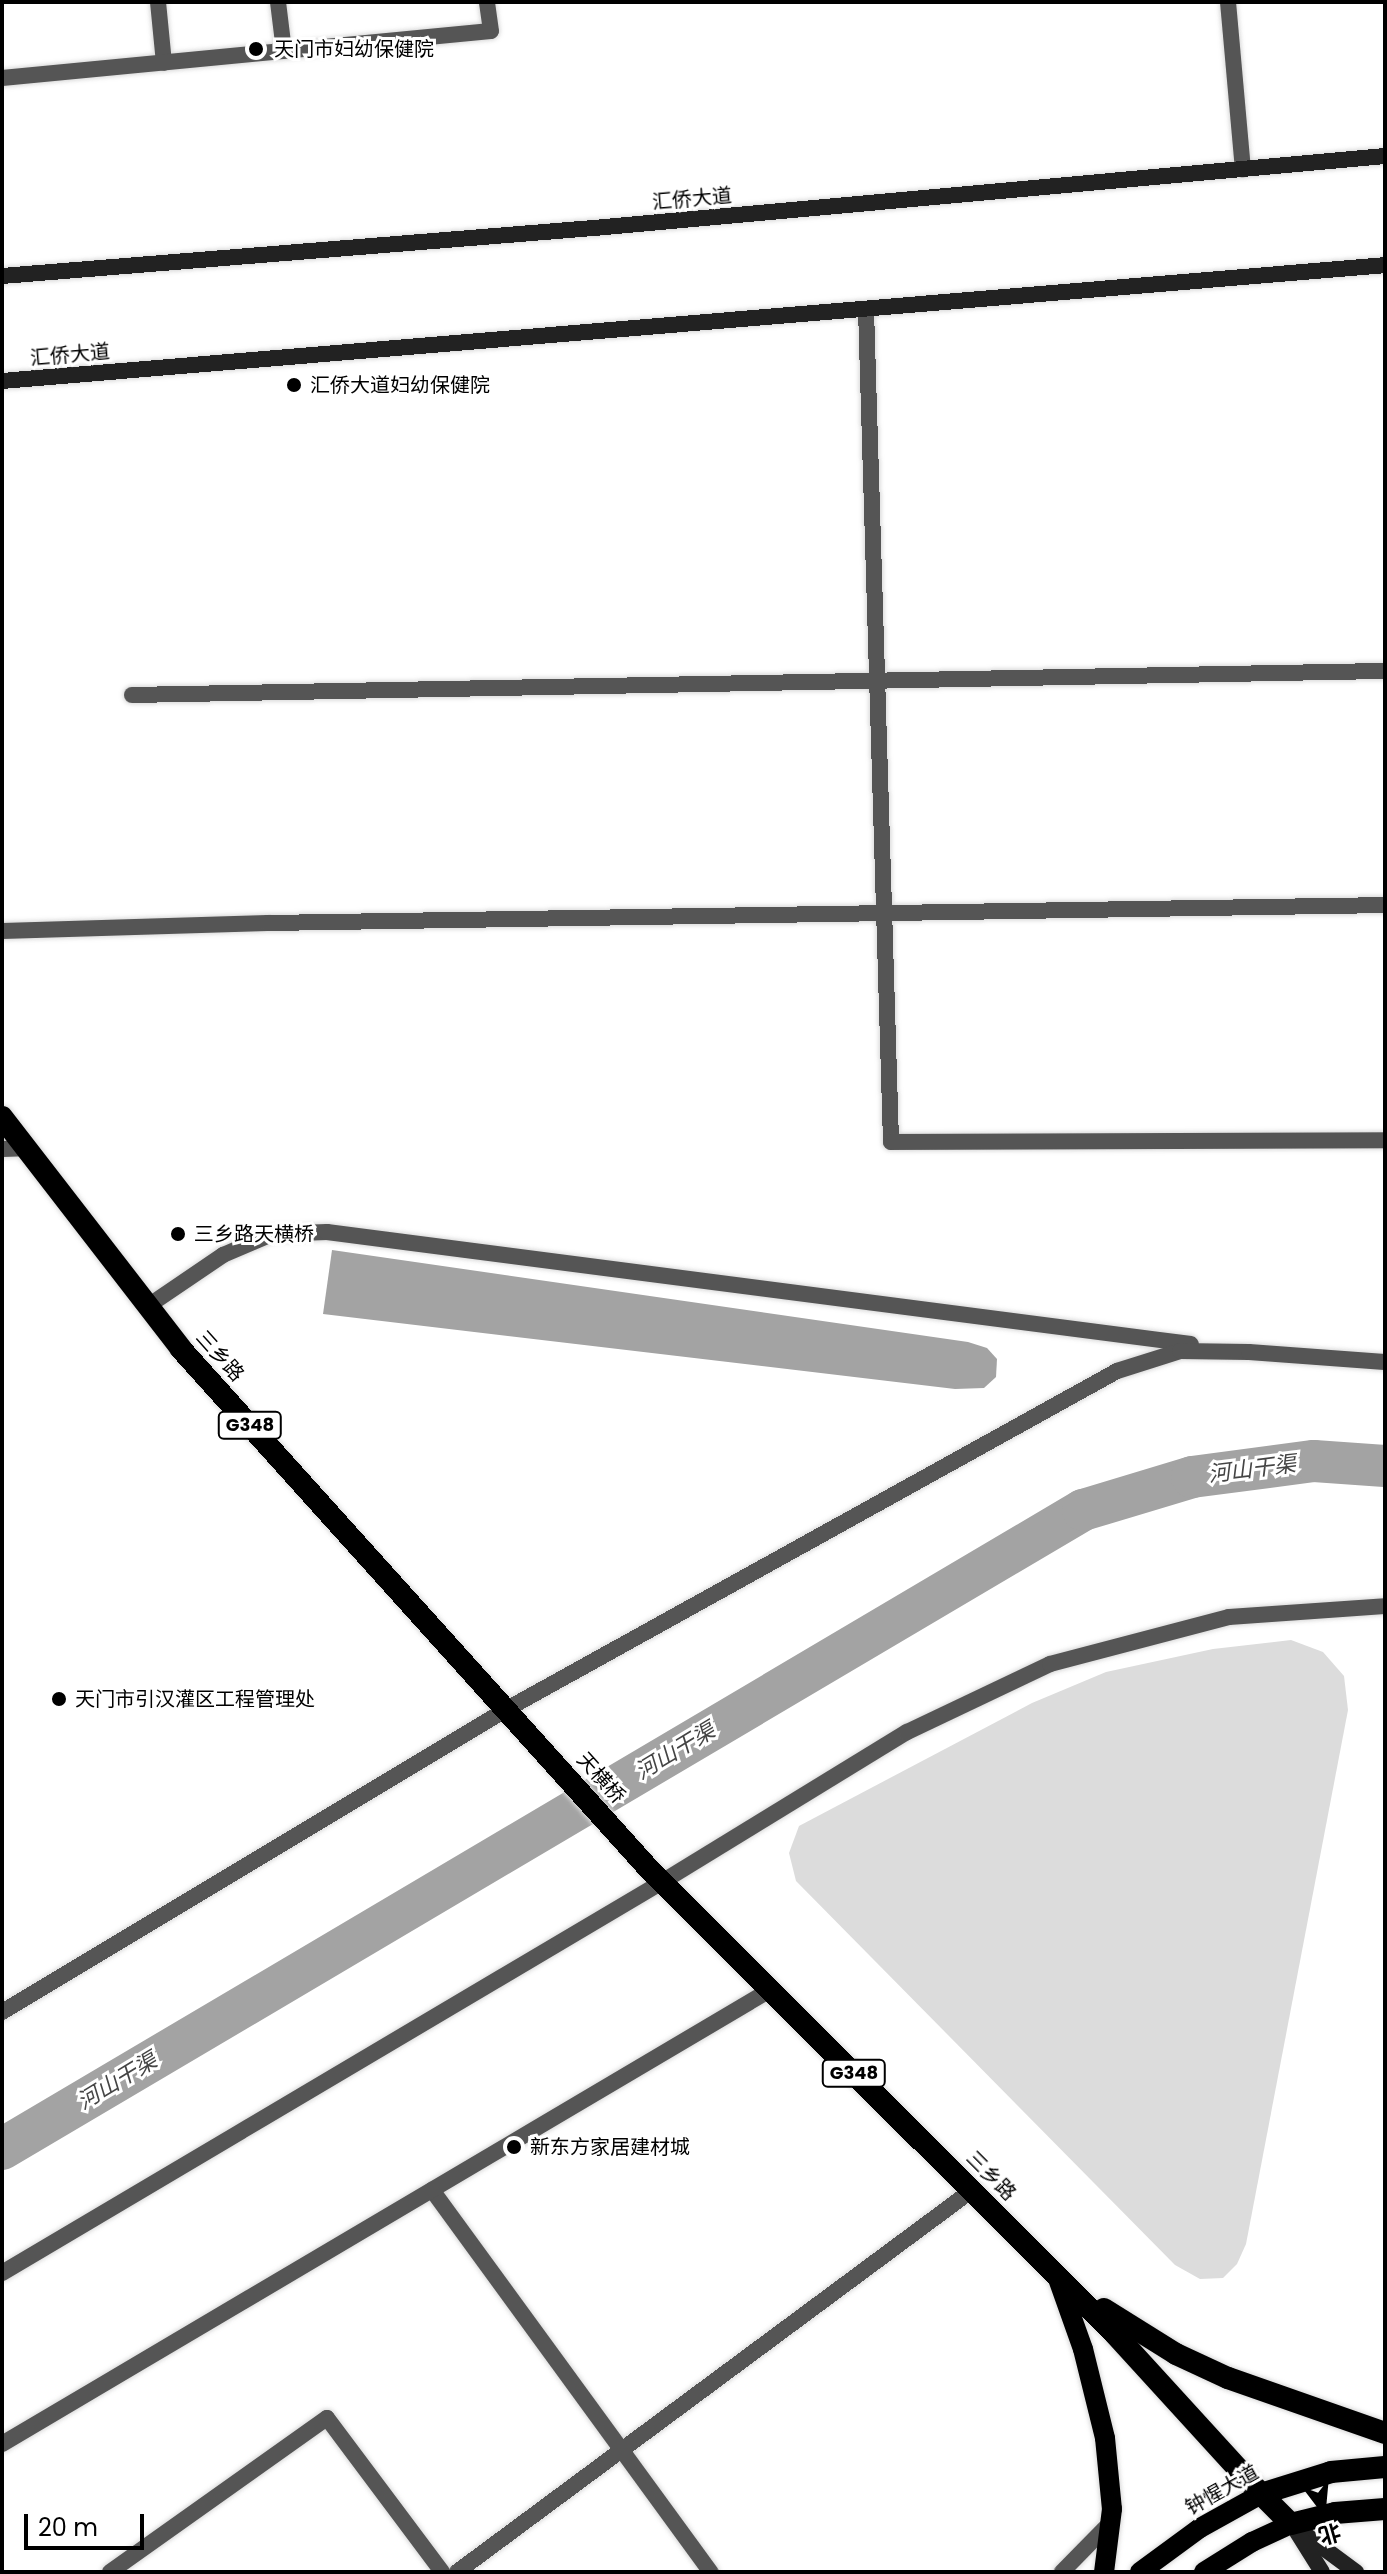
<!DOCTYPE html>
<meta charset="utf-8">
<style>
body{margin:0}
#map{position:relative;width:1387px;height:2574px;overflow:hidden;background:#fff;font-family:Poppins,"Noto Sans SC",sans-serif}
div>[style]{position:absolute}
.green>*{inset:0;background:#dcdcdc}
.water>*{inset:0;background:#a3a3a3}
.canal>*{height:42px;margin:-21px;padding:0 21px;transform-origin:21px;border-radius:21px;background:#a3a3a3}
.roads{filter:drop-shadow(0 0 2px #dbdbdb) drop-shadow(0 0 2px #dbdbdb)}
.service>*{height:16px;margin:-8px;padding:0 8px;transform-origin:8px;border-radius:8px;background:#555}
.minor>*{height:16px;margin:-8px;padding:0 8px;transform-origin:8px;border-radius:8px;background:#555}
.secondary>*{height:16px;margin:-8px;padding:0 8px;transform-origin:8px;border-radius:8px;background:#222}
.primary>*{height:20px;margin:-10px;padding:0 10px;transform-origin:10px;border-radius:10px;background:#000}
.trunk>*{height:22px;margin:-11px;padding:0 11px;transform-origin:11px;border-radius:11px;background:#000}
.dots>*{width:22px;height:22px;translate:-50% -50%;box-sizing:border-box;border:4px solid #fff;border-radius:50%}
span{translate:-50% -50%;white-space:nowrap;text-align:center;line-height:1.15;-webkit-text-stroke:6px #fff;paint-order:stroke}
.shield-label span{padding:2px 6px;background:#fff;border:2px solid;border-radius:6px;-webkit-text-stroke-width:0}
.shield-label{font-size:18px;color:#000;font-weight:700}
.poi-label{font-size:20px;color:#000}
.left{translate:0 -50%;text-align:left}
.street-label{font-size:20px;color:#000}
.water-label{font-size:22px;color:#444;font-style:italic}
.frame{position:absolute;inset:0;border:4px solid #000;pointer-events:none}
.north{position:absolute;left:1283px;top:2470px;width:80px;height:80px;-webkit-text-stroke:6px #fff;paint-order:stroke;rotate:164deg;font-size:22px;font-weight:700;line-height:32px;text-align:center;color:#000}
.north::after{content:'';display:block;margin:auto;width:28px;height:36px;background:#000;clip-path:polygon(50% 0,100% 100%,50% 72%,0 100%)}
.scale{position:absolute;left:24px;top:2514px;width:120px;height:36px;box-sizing:border-box;border:4px solid #000;border-top:0;padding-left:10px;font-size:24px;line-height:28px;white-space:nowrap;color:#000;-webkit-text-stroke:6px #fff;paint-order:stroke}
</style>
<div id="map">
<div class="green">
<div style="clip-path:polygon(1291px 1640px,1323px 1652px,1344px 1676px,1348px 1710px,1246px 2244px,1237px 2264px,1223px 2278px,1200px 2279px,1175px 2265px,796px 1881px,789px 1853px,799px 1826px,1032px 1703px,1106px 1672px,1213px 1649px)"></div>
</div>
<div class="water">
<div style="clip-path:polygon(332px 1250px,968px 1342px,987px 1348px,997px 1359px,996px 1377px,984px 1388px,955px 1389px,323px 1314px)"></div>
</div>
<div class="canal">
<div style="left:2px;top:2149px;width:1256px;rotate:-30.59deg"></div>
<div style="left:1083px;top:1510px;width:114px;rotate:-16.8deg"></div>
<div style="left:1192px;top:1477px;width:123px;rotate:-7.5deg"></div>
<div style="left:1314px;top:1461px;width:71px;rotate:4deg"></div>
</div>
<div class="roads">
<div class="service">
<div style="left:158px;top:2px;width:61px;rotate:84.4deg"></div>
<div style="left:278px;top:2px;width:49px;rotate:83deg"></div>
<div style="left:1228px;top:2px;width:168px;rotate:84.9deg"></div>
<div style="left:2px;top:78px;width:491px;rotate:-5.5deg"></div>
<div style="left:491px;top:31px;width:29px;rotate:-98deg"></div>
<div style="left:866px;top:309px;width:833px;rotate:88.28deg"></div>
<div style="left:891px;top:1142px;width:494px;rotate:-0.2deg"></div>
<div style="left:132px;top:695px;width:1253px;rotate:-1.1deg"></div>
<div style="left:148px;top:1306px;width:91px;rotate:-34.2deg"></div>
<div style="left:223px;top:1255px;width:53px;rotate:-23.2deg"></div>
<div style="left:272px;top:1234px;width:55px;rotate:-2.1deg"></div>
<div style="left:327px;top:1232px;width:871px;rotate:7.39deg"></div>
<div style="left:2px;top:2012px;width:589px;rotate:-30.96deg"></div>
<div style="left:507px;top:1709px;width:697px;rotate:-28.99deg"></div>
<div style="left:1117px;top:1371px;width:66px;rotate:-17.6deg"></div>
<div style="left:1180px;top:1351px;width:69px;rotate:0.8deg"></div>
<div style="left:1249px;top:1352px;width:136px;rotate:4.2deg"></div>
<div style="left:432px;top:2190px;width:473px;rotate:53.9deg"></div>
<div style="left:2px;top:2273px;width:767px;rotate:-30.64deg"></div>
<div style="left:662px;top:1882px;width:287px;rotate:-31.5deg"></div>
<div style="left:907px;top:1732px;width:158px;rotate:-25.4deg"></div>
<div style="left:1050px;top:1664px;width:185px;rotate:-14.7deg"></div>
<div style="left:1229px;top:1617px;width:156px;rotate:-4deg"></div>
<div style="left:2px;top:2444px;width:892px;rotate:-30.59deg"></div>
<div style="left:110px;top:2572px;width:266px;rotate:-35.4deg"></div>
<div style="left:327px;top:2418px;width:192px;rotate:53.2deg"></div>
<div style="left:457px;top:2572px;width:640px;rotate:-36.55deg"></div>
<div style="left:1062px;top:2572px;width:70px;rotate:-45.6deg"></div>
</div>
<div class="minor">
<div style="left:2px;top:931px;width:266px;rotate:-1.7deg"></div>
<div style="left:268px;top:923px;width:1117px;rotate:-0.92deg"></div>
<div style="left:2px;top:1149px;width:23px;rotate:-2deg"></div>
</div>
<div class="secondary">
<div style="left:2px;top:276px;width:594px;rotate:-4.64deg"></div>
<div style="left:594px;top:228px;width:794px;rotate:-5.2deg"></div>
<div style="left:2px;top:381px;width:1388px;rotate:-4.79deg"></div>
<div style="left:1291px;top:2524px;width:81px;rotate:36.4deg"></div>
<div style="left:1297px;top:2532px;width:47px;rotate:58deg"></div>
</div>
<div class="primary">
<div style="left:1057px;top:2276px;width:77px;rotate:70.4deg"></div>
<div style="left:1083px;top:2349px;width:92px;rotate:76.1deg"></div>
<div style="left:1105px;top:2438px;width:71px;rotate:84.4deg"></div>
<div style="left:1112px;top:2509px;width:64px;rotate:97.2deg"></div>
<div style="left:1140px;top:2572px;width:74px;rotate:-36.3deg"></div>
<div style="left:1200px;top:2528px;width:70px;rotate:-29.1deg"></div>
<div style="left:1204px;top:2572px;width:57px;rotate:-32deg"></div>
<div style="left:1252px;top:2542px;width:43px;rotate:-24.8deg"></div>
</div>
<div class="trunk">
<div style="left:2px;top:1117px;width:293px;rotate:52.3deg"></div>
<div style="left:181px;top:1349px;width:701px;rotate:48.01deg"></div>
<div style="left:650px;top:1870px;width:657px;rotate:44.94deg"></div>
<div style="left:1115px;top:2334px;width:217px;rotate:47.6deg"></div>
<div style="left:1261px;top:2494px;width:42px;rotate:45deg"></div>
<div style="left:1291px;top:2524px;width:45px;rotate:-14deg"></div>
<div style="left:1335px;top:2513px;width:50px;rotate:-4.6deg"></div>
<div style="left:1104px;top:2309px;width:85px;rotate:32deg"></div>
<div style="left:1176px;top:2354px;width:57px;rotate:24.8deg"></div>
<div style="left:1228px;top:2378px;width:166px;rotate:19.3deg"></div>
<div style="left:1261px;top:2494px;width:73px;rotate:-17.4deg"></div>
<div style="left:1331px;top:2472px;width:54px;rotate:-5.3deg"></div>
</div>
</div>
<div class="dots">
<div style="left:256px;top:49px;background:#000"></div>
<div style="left:294px;top:385px;background:#000"></div>
<div style="left:178px;top:1234px;background:#000"></div>
<div style="left:59px;top:1699px;background:#000"></div>
<div style="left:514px;top:2147px;background:#000"></div>
</div>
<div class="shield-label">
<span style="left:250px;top:1425px">G348</span>
<span style="left:854px;top:2073px">G348</span>
</div>
<div class="poi-label">
<span class="left" style="left:274px;top:49px">天门市妇幼保健院</span>
<span class="left" style="left:310px;top:385px">汇侨大道妇幼保健院</span>
<span class="left" style="left:194px;top:1234px">三乡路天横桥</span>
<span class="left" style="left:75px;top:1699px">天门市引汉灌区工程管理处</span>
<span class="left" style="left:530px;top:2147px">新东方家居建材城</span>
</div>
<div class="street-label">
<span style="left:692px;top:199px;rotate:-5deg">汇侨大道</span>
<span style="left:70px;top:355px;rotate:-5deg">汇侨大道</span>
<span style="left:220px;top:1356px;rotate:48deg">三乡路</span>
<span style="left:601px;top:1778px;rotate:48deg">天横桥</span>
<span style="left:991px;top:2176px;rotate:45deg">三乡路</span>
<span style="left:1222px;top:2490px;rotate:-29deg">钟惺大道</span>
</div>
<div class="water-label">
<span style="left:1252px;top:1469px;rotate:-7deg">河山干渠</span>
<span style="left:675px;top:1751px;rotate:-31deg">河山干渠</span>
<span style="left:117px;top:2081px;rotate:-31deg">河山干渠</span>
</div>
<div class="frame"></div>
<div class="north">北</div>
<div class="scale">20 m</div>
</div>
